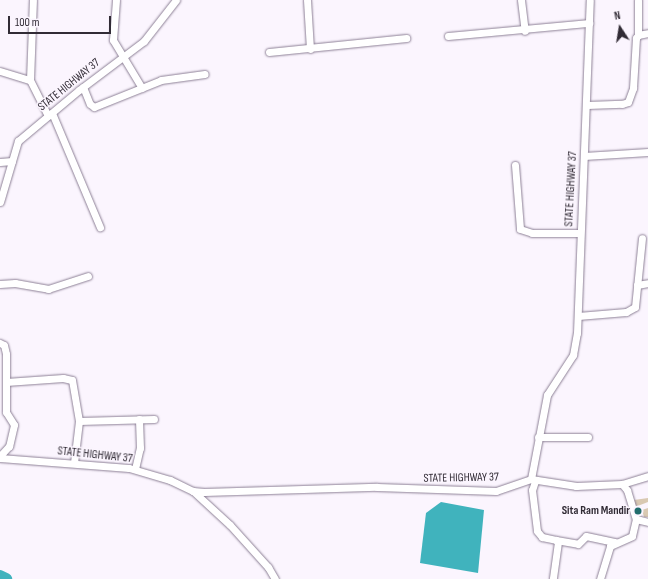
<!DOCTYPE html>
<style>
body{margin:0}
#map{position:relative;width:648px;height:579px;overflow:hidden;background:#fbf5fe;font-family:"Sofia Sans Condensed",sans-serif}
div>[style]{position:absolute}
.water>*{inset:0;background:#40b3bd}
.river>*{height:12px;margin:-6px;padding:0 6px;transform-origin:6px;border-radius:6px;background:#40b3bd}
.building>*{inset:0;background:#d9c9b2}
.roads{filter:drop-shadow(0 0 1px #8d8096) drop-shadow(0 0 1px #8d8096)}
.street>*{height:7px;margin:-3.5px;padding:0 3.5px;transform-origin:3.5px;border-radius:3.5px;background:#fff}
.dots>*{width:11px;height:11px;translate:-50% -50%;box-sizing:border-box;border:2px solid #fbf5fe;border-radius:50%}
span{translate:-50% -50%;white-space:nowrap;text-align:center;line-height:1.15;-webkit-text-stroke:3px #fbf5fe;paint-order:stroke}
.street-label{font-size:12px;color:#312b35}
.poi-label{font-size:12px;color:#312b35;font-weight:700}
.right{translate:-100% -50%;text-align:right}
.north{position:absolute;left:600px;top:8px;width:40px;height:40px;-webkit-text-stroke:3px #fbf5fe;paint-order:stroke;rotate:348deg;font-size:11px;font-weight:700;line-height:16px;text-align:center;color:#312b35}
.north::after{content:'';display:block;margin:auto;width:14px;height:18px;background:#312b35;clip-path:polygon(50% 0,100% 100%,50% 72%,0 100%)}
.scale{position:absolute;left:8px;top:16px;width:103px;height:18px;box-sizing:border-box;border:2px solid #312b35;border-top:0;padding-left:5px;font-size:12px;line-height:14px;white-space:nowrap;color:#312b35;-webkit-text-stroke:3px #fbf5fe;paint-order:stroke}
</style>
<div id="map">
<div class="water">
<div style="clip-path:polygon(441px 502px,484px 510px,478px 573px,420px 563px,426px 513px)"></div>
</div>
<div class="river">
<div style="left:0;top:576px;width:7px;rotate:27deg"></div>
</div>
<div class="building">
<div style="clip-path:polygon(648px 498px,648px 502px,635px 507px,634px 500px)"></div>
<div style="clip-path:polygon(640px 508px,641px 513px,636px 515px,635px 509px)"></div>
<div style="clip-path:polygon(648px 508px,648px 517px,644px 517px,642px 510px)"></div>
</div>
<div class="roads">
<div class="street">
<div style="left:116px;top:0;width:40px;rotate:94.3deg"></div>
<div style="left:113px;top:40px;width:56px;rotate:58.9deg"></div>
<div style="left:307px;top:0;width:49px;rotate:86.5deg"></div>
<div style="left:521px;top:0;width:31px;rotate:83deg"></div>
<div style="left:638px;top:0;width:35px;rotate:90deg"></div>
<div style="left:448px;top:36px;width:142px;rotate:-5.3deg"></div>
<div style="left:269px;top:52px;width:138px;rotate:-5.8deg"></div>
<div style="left:0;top:71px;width:31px;rotate:17deg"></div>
<div style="left:30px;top:80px;width:40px;rotate:63.4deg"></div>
<div style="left:30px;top:80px;width:80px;rotate:-87.9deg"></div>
<div style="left:83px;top:87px;width:18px;rotate:68deg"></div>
<div style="left:90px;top:104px;width:5px;rotate:37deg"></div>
<div style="left:94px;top:107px;width:72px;rotate:-21.9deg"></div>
<div style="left:161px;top:80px;width:44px;rotate:-7.8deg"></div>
<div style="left:587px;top:105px;width:35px;rotate:-2deg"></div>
<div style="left:622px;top:104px;width:6px;rotate:-18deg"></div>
<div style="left:628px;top:102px;width:15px;rotate:-70deg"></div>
<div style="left:633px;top:88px;width:50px;rotate:-86.6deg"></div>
<div style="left:636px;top:38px;width:4px;rotate:-56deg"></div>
<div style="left:638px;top:35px;width:10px;rotate:-11deg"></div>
<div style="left:52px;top:113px;width:124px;rotate:67.2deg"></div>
<div style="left:584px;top:156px;width:64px;rotate:-3.6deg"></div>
<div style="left:0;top:162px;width:12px;rotate:-5deg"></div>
<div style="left:515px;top:165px;width:64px;rotate:85.5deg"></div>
<div style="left:520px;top:229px;width:13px;rotate:18deg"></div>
<div style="left:532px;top:233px;width:48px"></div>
<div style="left:0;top:202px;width:64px;rotate:-73.6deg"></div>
<div style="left:18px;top:141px;width:80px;rotate:-39.9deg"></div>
<div style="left:79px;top:90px;width:81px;rotate:-37deg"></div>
<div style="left:144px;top:41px;width:52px;rotate:-52deg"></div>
<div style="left:0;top:284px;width:15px;rotate:-4deg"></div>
<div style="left:15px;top:283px;width:34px;rotate:10deg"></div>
<div style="left:48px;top:289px;width:42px;rotate:-18deg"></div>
<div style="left:637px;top:285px;width:11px;rotate:-10deg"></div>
<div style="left:578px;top:316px;width:48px;rotate:-4.8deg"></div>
<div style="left:626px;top:312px;width:10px;rotate:-29deg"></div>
<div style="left:635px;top:307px;width:69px;rotate:-84.2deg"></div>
<div style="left:0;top:343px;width:4px;rotate:27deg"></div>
<div style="left:4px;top:345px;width:9px;rotate:77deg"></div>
<div style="left:6px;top:354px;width:58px;rotate:90deg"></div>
<div style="left:6px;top:412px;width:15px;rotate:58deg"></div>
<div style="left:14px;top:425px;width:22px;rotate:103deg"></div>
<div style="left:9px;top:446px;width:13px;rotate:132deg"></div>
<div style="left:6px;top:382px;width:57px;rotate:-4deg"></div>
<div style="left:63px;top:378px;width:9px;rotate:13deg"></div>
<div style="left:72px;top:380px;width:42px;rotate:80.3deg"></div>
<div style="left:79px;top:421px;width:42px;rotate:96.8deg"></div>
<div style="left:79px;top:421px;width:75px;rotate:-1.5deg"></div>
<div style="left:538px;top:437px;width:50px"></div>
<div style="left:0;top:458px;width:129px;rotate:4.4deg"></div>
<div style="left:129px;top:468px;width:43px;rotate:16.3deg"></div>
<div style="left:170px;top:480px;width:25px;rotate:26deg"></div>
<div style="left:193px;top:491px;width:11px;rotate:5deg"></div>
<div style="left:204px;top:492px;width:173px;rotate:-1.7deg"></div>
<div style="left:377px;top:487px;width:119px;rotate:1.9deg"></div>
<div style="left:496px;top:491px;width:37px;rotate:-19deg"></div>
<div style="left:531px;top:479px;width:86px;rotate:-79.2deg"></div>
<div style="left:547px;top:395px;width:48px;rotate:-57deg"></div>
<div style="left:573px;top:355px;width:22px;rotate:-80deg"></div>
<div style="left:577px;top:333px;width:333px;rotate:-87.8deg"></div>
<div style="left:135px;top:469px;width:22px;rotate:-77deg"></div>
<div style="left:140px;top:448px;width:29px;rotate:-92deg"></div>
<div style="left:531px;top:479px;width:46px;rotate:8.8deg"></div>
<div style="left:576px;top:486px;width:46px;rotate:-2.5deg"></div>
<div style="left:622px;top:484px;width:8px;rotate:50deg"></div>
<div style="left:627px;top:490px;width:30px;rotate:73deg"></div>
<div style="left:636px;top:519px;width:12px;rotate:14deg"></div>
<div style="left:535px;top:481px;width:9px;rotate:108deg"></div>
<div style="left:532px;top:490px;width:41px;rotate:83deg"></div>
<div style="left:537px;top:531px;width:8px;rotate:50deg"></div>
<div style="left:542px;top:537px;width:14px;rotate:12deg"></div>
<div style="left:556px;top:540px;width:3px;rotate:45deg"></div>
<div style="left:558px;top:542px;width:37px;rotate:98deg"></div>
<div style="left:622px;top:484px;width:27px;rotate:-17deg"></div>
<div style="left:193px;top:491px;width:50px;rotate:42.6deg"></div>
<div style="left:230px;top:525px;width:57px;rotate:47.9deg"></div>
<div style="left:268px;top:567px;width:14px;rotate:60deg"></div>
<div style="left:556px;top:540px;width:22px;rotate:10deg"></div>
<div style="left:578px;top:544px;width:11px;rotate:-45deg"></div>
<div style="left:586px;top:536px;width:30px;rotate:12deg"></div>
<div style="left:600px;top:579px;width:34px;rotate:-73deg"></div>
<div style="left:610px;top:546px;width:24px;rotate:-24deg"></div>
<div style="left:632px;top:536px;width:17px;rotate:-77deg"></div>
</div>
</div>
<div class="dots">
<div style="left:638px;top:511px;background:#216d6c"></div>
</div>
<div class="street-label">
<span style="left:69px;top:85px;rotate:-39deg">STATE HIGHWAY 37</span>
<span style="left:571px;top:189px;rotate:-87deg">STATE HIGHWAY 37</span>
<span style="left:95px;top:455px;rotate:6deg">STATE HIGHWAY 37</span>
<span style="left:461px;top:478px;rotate:-1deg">STATE HIGHWAY 37</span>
</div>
<div class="poi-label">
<span class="right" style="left:630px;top:511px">Sita Ram Mandir</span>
</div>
<div class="north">N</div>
<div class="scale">100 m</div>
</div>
